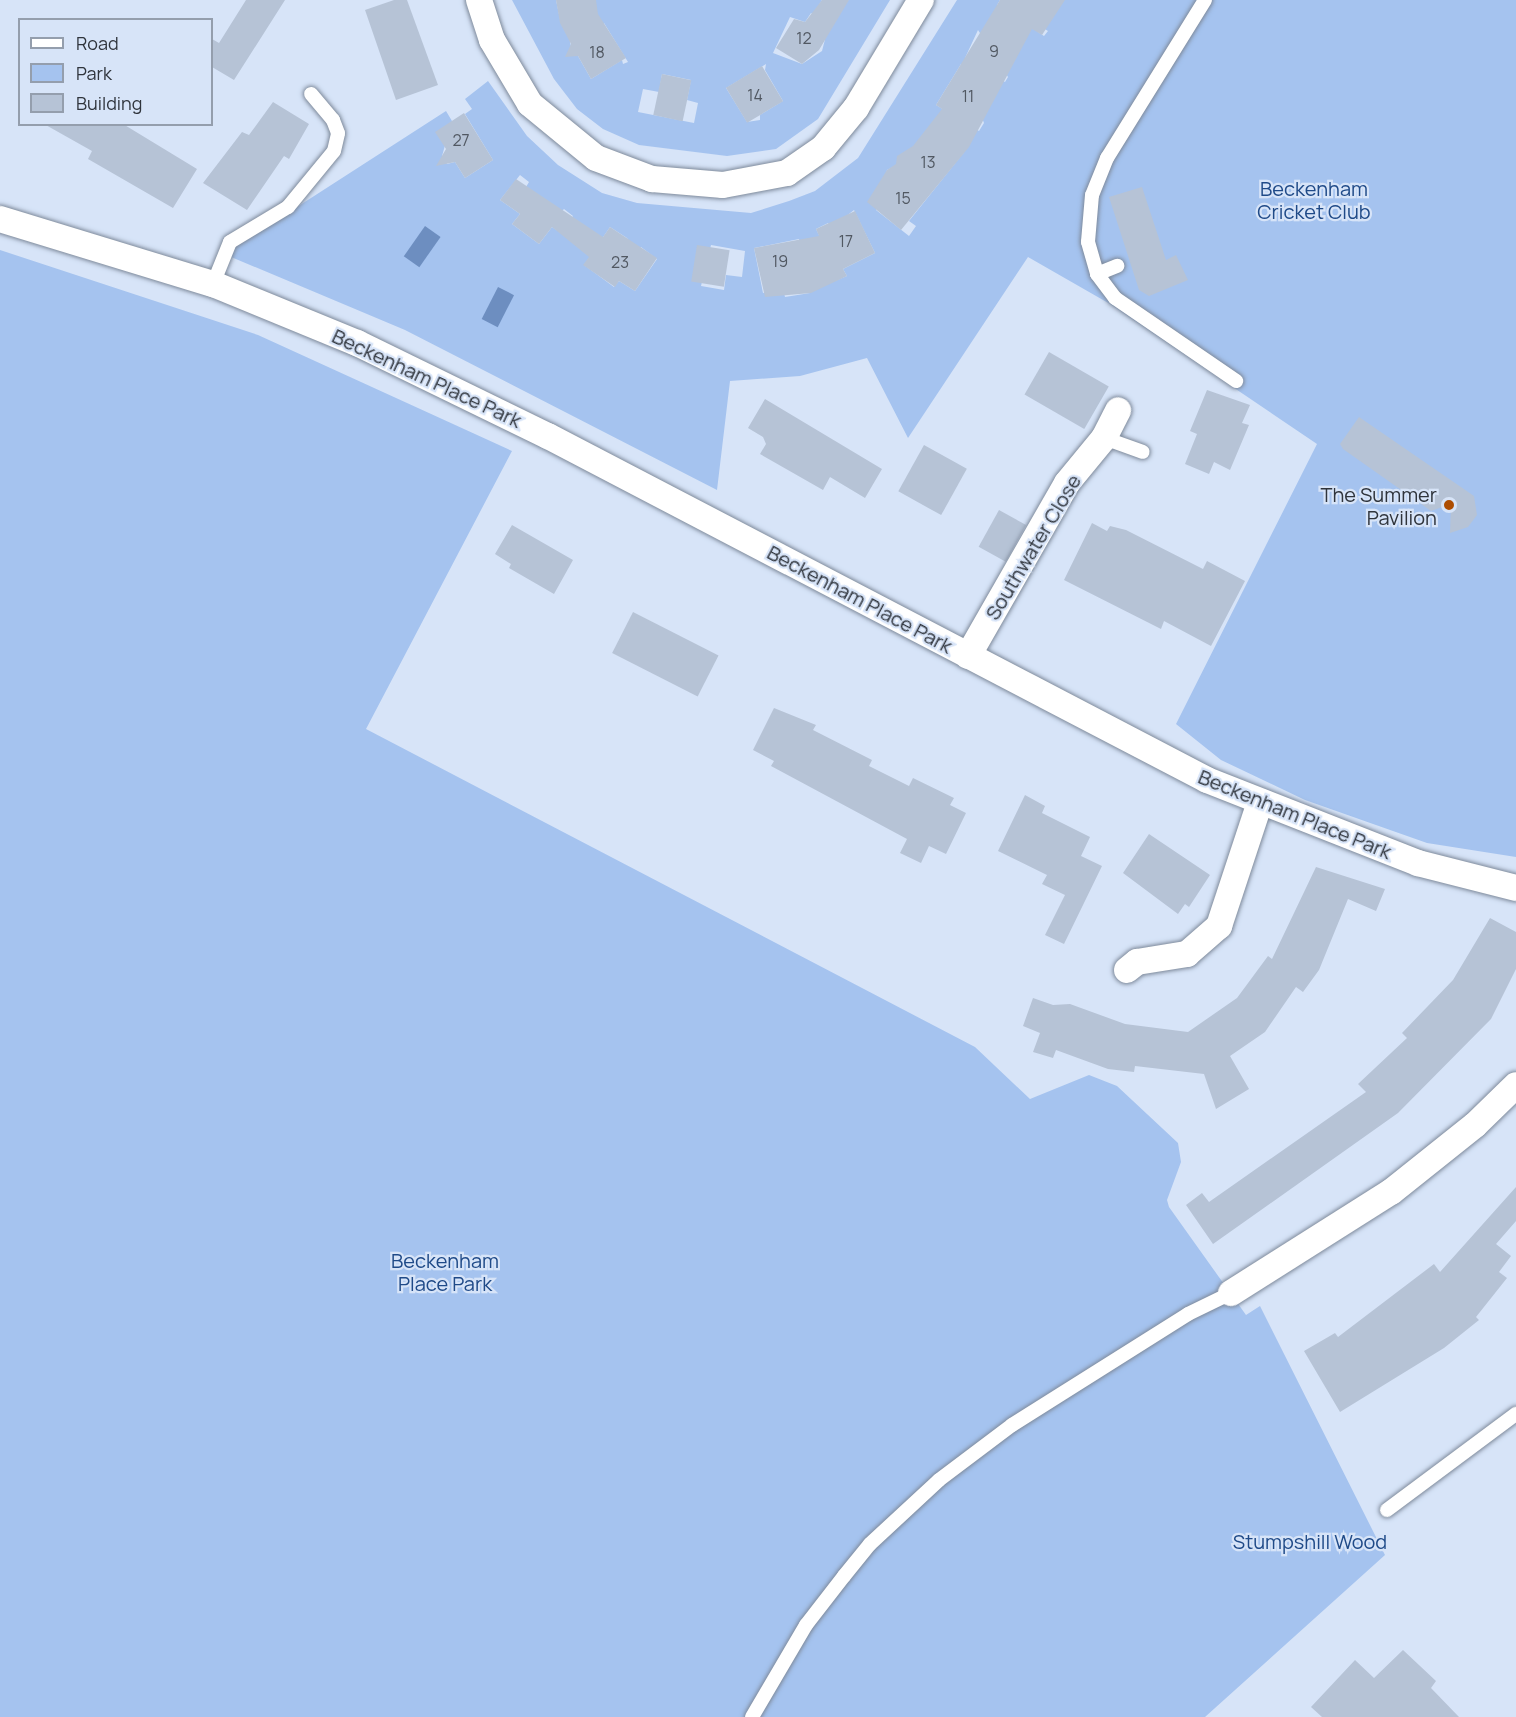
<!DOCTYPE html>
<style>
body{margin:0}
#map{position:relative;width:1516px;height:1717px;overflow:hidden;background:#d7e4f8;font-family:Manrope,sans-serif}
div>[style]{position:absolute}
.green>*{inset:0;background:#a5c3ef}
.water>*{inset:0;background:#6d8ec0;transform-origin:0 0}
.building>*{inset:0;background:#b6c3d6;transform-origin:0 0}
.roads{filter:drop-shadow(0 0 2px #7e8a9b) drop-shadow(0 0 2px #7e8a9b)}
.lane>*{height:14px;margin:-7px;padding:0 7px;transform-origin:7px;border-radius:7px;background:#fff}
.street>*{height:26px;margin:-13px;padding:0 13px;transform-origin:13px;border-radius:13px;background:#fff}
.dots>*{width:16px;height:16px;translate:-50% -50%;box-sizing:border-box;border:3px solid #d7e4f8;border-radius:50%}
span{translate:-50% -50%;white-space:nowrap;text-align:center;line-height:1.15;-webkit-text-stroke:4.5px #d7e4f8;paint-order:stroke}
.number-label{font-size:16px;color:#515862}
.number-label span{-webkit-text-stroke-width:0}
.park-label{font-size:20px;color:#1f4a88}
.street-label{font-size:20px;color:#2f343c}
.poi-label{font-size:20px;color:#2f343c}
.right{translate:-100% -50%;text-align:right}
.legend{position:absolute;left:18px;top:18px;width:195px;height:108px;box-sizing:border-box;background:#d7e4f8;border:2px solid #949ead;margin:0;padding:8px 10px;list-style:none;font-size:18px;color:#2f343c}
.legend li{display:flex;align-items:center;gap:12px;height:30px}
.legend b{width:30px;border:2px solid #949ead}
</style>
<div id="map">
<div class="green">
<div style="clip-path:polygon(evenodd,512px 0,556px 0,560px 19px,596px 0,822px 0,817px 8px,849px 0,890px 0,818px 119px,776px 149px,727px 156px,639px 145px,603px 129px,577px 109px,554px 79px,512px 0,811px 13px,829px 24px,822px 51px,802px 64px,773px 53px,790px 17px,805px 22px,811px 13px,512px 0,604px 23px,628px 62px,623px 64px,622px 60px,591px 79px,578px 56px,573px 56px,570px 42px,604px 23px,512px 0,766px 64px,765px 70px,783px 101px,760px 115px,760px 120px,747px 122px,726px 88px,766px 64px,512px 0,662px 74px,691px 80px,687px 100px,698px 103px,694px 123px,638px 112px,643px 89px,659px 92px,662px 74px)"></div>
<div style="clip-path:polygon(evenodd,957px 0,1000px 0,997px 5px,1044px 36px,1048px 31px,1040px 26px,1056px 0,1516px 0,1516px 857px,1427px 843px,1305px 800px,1221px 760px,1176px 724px,1317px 444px,1110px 304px,1028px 257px,908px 438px,867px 358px,800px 376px,730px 381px,717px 490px,405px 330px,224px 254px,446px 111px,452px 121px,442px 156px,447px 164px,455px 162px,465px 178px,493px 160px,465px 114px,472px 109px,465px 99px,488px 81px,527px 136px,558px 165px,602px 193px,637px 203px,751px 213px,789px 201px,815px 191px,858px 158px,957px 0,978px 30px,1008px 77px,1005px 82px,965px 58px,978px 30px,957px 0,961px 64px,984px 123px,979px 131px,936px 105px,961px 64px,957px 0,965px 151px,909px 221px,916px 226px,909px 236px,876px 210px,887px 170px,901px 163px,900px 154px,965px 151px,957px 0,520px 175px,529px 182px,526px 187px,560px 213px,564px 209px,573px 216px,561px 233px,552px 227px,539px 244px,512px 224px,520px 214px,500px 200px,520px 175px,957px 0,854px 210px,875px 253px,843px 269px,847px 276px,835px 281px,832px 275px,837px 272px,816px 229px,828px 223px,831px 228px,854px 210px,957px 0,610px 227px,627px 238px,636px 253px,641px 247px,657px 259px,635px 291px,619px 281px,614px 287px,584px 265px,610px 227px,957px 0,799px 239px,810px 293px,785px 297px,783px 289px,763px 293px,754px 248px,799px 239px,957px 0,711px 245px,745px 251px,742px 277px,726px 275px,724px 290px,701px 286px,711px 245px)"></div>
<div style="clip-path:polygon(0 250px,258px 335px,512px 451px,366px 729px,975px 1047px,1030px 1099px,1089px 1075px,1117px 1086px,1178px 1143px,1181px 1162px,1167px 1200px,1169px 1207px,1246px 1315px,1260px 1306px,1385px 1555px,1205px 1717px,0 1717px)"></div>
</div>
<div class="water">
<div style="left:425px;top:226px;width:19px;height:37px;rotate:35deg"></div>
<div style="left:498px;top:287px;width:18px;height:36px;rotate:27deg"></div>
</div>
<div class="building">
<div style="clip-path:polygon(246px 0,285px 0,234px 80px,212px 67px,212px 39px,219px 43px)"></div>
<div style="clip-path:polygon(394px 0,407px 0,438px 85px,396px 100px,365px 10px)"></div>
<div style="clip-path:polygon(556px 0,596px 0,598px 14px,626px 58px,591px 79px,578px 56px,565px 57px,571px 44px,560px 23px)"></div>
<div style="clip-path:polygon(822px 0,849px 0,819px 50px,802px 64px,776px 48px,794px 19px,805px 22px)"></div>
<div style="clip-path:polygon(1000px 0,1065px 0,1042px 35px,1032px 29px,969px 147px,901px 230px,867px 202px,887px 170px,896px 164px,897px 156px,913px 146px,942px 109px,936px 105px)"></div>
<div style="left:762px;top:66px;width:41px;height:42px;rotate:59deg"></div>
<div style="left:662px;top:74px;width:30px;height:42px;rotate:12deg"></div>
<div style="clip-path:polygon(273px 102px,309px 124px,289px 159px,284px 156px,247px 210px,203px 183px,242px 132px,249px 135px)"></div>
<div style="clip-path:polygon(464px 113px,493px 160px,465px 178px,455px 162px,436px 166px,446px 149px,435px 132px)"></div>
<div style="clip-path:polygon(44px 124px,123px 124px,197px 169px,173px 208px,88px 159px,92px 151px)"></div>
<div style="clip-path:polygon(516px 179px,603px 237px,610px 227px,657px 258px,635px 291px,619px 281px,615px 287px,583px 265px,589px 257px,552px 227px,539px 244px,512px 224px,520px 214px,500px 200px)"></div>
<div style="clip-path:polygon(1142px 187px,1166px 260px,1176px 255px,1188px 280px,1149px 296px,1139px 290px,1109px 197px)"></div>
<div style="clip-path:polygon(855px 211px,875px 253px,843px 269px,847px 276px,811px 293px,765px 297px,754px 248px,819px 236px,816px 229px)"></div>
<div style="left:697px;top:245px;width:33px;height:37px;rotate:9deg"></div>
<div style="left:1049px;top:352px;width:69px;height:49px;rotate:30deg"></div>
<div style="clip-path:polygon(1207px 390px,1250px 405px,1242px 423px,1249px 425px,1230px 470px,1214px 462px,1209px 474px,1185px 464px,1197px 434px,1190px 431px)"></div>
<div style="clip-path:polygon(765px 399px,882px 469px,865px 498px,830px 477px,823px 490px,760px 454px,766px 444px,763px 437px,748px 428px)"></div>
<div style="clip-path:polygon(1359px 417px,1474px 496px,1477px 515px,1468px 527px,1450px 533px,1451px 504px,1431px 511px,1343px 449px,1340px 444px)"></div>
<div style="left:924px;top:445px;width:49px;height:53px;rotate:29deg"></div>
<div style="left:999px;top:510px;width:31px;height:42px;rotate:29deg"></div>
<div style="clip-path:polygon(1092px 523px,1107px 531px,1110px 526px,1126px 530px,1203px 569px,1207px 561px,1245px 581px,1211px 646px,1164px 621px,1161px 629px,1064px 580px)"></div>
<div style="clip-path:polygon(512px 525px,573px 560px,554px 594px,509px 568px,511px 564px,495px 554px)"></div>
<div style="left:633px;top:612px;width:96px;height:46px;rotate:27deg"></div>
<div style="clip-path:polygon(774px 708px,816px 725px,813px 730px,872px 760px,869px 766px,909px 786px,913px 778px,954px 798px,950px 805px,966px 813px,946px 854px,929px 846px,921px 863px,900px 853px,907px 839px,771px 766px,774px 761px,753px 750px)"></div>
<div style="clip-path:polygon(1025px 795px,1045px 806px,1042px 813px,1090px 837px,1081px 856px,1102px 866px,1064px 944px,1045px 935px,1065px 895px,1042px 884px,1047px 875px,998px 851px)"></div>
<div style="clip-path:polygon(1149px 834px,1210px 875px,1189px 907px,1185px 904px,1178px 914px,1123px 873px)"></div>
<div style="clip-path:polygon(1316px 867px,1385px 889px,1376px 911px,1348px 899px,1319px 970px,1303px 992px,1296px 987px,1265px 1032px,1230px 1056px,1249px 1089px,1216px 1109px,1204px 1074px,1135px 1066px,1134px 1072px,1108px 1069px,1056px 1050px,1053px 1058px,1033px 1052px,1040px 1033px,1023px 1026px,1033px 998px,1053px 1005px,1070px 1004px,1125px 1024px,1188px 1032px,1237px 998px,1268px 956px,1272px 959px)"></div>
<div style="clip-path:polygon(1490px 918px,1516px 932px,1516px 969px,1491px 1019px,1398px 1113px,1213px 1244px,1186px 1205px,1202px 1193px,1209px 1202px,1366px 1092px,1358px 1084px,1407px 1038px,1402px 1033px,1453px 980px)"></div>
<div style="clip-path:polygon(1516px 1187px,1516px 1221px,1496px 1244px,1511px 1256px,1499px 1272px,1507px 1278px,1476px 1317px,1479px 1320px,1444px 1348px,1340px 1412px,1304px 1351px,1335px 1333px,1338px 1337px,1434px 1264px,1440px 1272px)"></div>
<div style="clip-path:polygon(1403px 1650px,1436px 1681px,1431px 1688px,1459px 1717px,1322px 1717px,1311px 1707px,1355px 1660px,1374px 1678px)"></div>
</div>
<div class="roads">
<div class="lane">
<div style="left:1205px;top:0;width:186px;rotate:121.8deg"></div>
<div style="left:1107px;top:158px;width:40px;rotate:112deg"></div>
<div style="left:1092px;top:195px;width:47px;rotate:94.9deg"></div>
<div style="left:1088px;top:242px;width:33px;rotate:74deg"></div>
<div style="left:1097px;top:274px;width:30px;rotate:53deg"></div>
<div style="left:1115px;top:298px;width:147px;rotate:34.4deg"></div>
<div style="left:1097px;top:274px;width:22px;rotate:-22deg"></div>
<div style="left:213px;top:284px;width:45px;rotate:-68deg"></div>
<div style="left:230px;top:242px;width:68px;rotate:-31.1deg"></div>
<div style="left:288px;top:207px;width:72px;rotate:-50.6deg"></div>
<div style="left:334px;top:151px;width:18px;rotate:-77deg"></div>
<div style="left:338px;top:133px;width:14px;rotate:-111deg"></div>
<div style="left:333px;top:120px;width:34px;rotate:-130deg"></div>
<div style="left:1104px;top:438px;width:41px;rotate:19.7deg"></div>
<div style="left:1387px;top:1510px;width:161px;rotate:-36.7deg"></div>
<div style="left:752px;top:1717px;width:107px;rotate:-59.6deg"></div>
<div style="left:806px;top:1625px;width:62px;rotate:-52.2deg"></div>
<div style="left:844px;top:1576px;width:41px;rotate:-50.9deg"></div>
<div style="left:870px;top:1544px;width:94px;rotate:-42.8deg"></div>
<div style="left:939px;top:1480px;width:91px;rotate:-37deg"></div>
<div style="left:1012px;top:1425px;width:208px;rotate:-32.2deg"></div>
<div style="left:1188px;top:1314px;width:48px;rotate:-26deg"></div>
</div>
<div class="street">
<div style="left:479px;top:0;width:42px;rotate:72deg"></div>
<div style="left:492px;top:40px;width:74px;rotate:59.3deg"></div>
<div style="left:530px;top:104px;width:85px;rotate:39.3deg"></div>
<div style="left:596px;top:158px;width:60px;rotate:20.6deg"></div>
<div style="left:652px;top:179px;width:71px;rotate:4.8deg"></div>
<div style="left:723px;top:185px;width:65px;rotate:-10.6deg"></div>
<div style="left:787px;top:173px;width:44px;rotate:-34.8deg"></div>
<div style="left:823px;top:148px;width:52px;rotate:-50.5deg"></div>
<div style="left:856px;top:108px;width:126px;rotate:-59deg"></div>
<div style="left:0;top:219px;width:223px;rotate:17deg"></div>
<div style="left:213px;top:284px;width:156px;rotate:22.3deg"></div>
<div style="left:357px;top:343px;width:212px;rotate:26deg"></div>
<div style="left:548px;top:436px;width:743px;rotate:27.56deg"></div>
<div style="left:1207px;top:780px;width:227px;rotate:21.5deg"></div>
<div style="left:1418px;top:863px;width:101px;rotate:14.3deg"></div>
<div style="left:968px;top:656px;width:199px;rotate:-60.2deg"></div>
<div style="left:1067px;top:483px;width:58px;rotate:-50.6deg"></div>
<div style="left:1104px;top:438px;width:31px;rotate:-63deg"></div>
<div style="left:1127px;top:970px;width:13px;rotate:-39deg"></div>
<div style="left:1137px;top:962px;width:51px;rotate:-9.1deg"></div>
<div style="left:1187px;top:954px;width:43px;rotate:-41.2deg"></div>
<div style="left:1219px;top:926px;width:131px;rotate:-71.7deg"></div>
<div style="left:1231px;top:1293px;width:189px;rotate:-32.3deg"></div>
<div style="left:1391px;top:1192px;width:107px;rotate:-38.6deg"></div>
<div style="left:1475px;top:1125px;width:57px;rotate:-44.3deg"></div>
</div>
</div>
<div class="dots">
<div style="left:1449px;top:505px;background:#ad4d02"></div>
</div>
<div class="number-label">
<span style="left:804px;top:38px">12</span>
<span style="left:994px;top:51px">9</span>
<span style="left:597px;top:52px">18</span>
<span style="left:755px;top:95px">14</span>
<span style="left:968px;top:96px">11</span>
<span style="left:461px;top:140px">27</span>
<span style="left:928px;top:162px">13</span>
<span style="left:903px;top:198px">15</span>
<span style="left:846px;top:241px">17</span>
<span style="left:780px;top:261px">19</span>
<span style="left:620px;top:262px">23</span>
</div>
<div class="park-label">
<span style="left:1314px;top:200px">Beckenham<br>Cricket Club</span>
<span style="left:445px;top:1272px">Beckenham<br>Place Park</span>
<span style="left:1310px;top:1541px">Stumpshill Wood</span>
</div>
<div class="street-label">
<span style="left:427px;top:378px;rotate:25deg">Beckenham Place Park</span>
<span style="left:1033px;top:547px;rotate:-59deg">Southwater Close</span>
<span style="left:860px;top:599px;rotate:28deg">Beckenham Place Park</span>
<span style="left:1295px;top:814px;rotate:22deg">Beckenham Place Park</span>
</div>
<div class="poi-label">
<span class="right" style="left:1437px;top:506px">The Summer<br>Pavilion</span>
</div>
<ul class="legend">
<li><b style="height:8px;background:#fff"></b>Road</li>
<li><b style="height:16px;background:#a5c3ef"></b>Park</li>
<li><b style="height:16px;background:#b6c3d6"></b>Building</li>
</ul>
</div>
